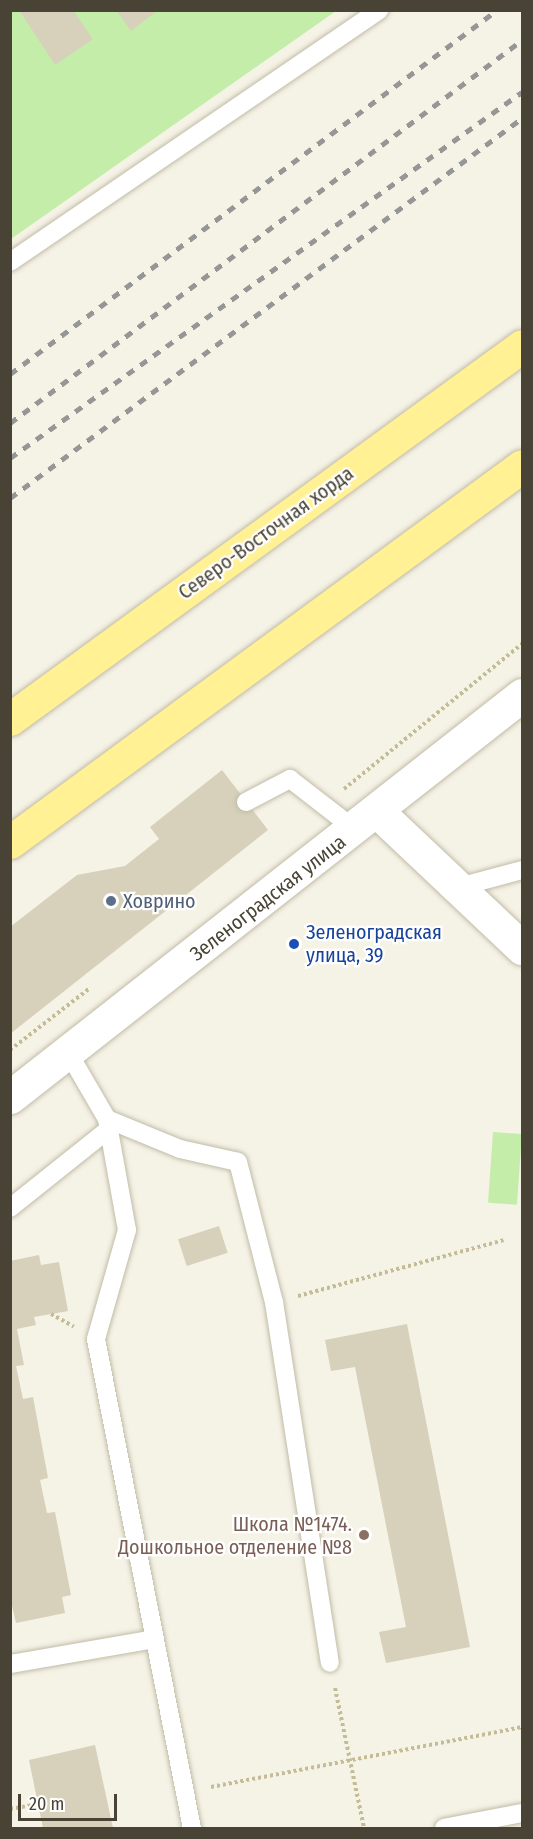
<!DOCTYPE html>
<meta charset="utf-8">
<style>
body{margin:0}
#map{position:relative;width:533px;height:1839px;overflow:hidden;background:#f5f2e6;font-family:"Fira Sans Condensed",sans-serif}
div>[style]{position:absolute}
.green>*{inset:0;background:#c5edaa;transform-origin:0 0}
.building>*{inset:0;background:#d7d0ba;transform-origin:0 0}
.path>*{height:4px;margin-top:-2px;transform-origin:0;background:repeating-linear-gradient(90deg,#c4bb97 0 3px,transparent 0 6px)}
.roads{filter:drop-shadow(0 0 2px #c1bca7) drop-shadow(0 0 2px #c1bca7)}
.service>*{height:18px;margin:-9px;padding:0 9px;transform-origin:9px;border-radius:9px;background:#fff}
.minor>*{height:33px;margin:-16.5px;padding:0 16.5px;transform-origin:16.5px;border-radius:16.5px;background:#fff}
.tertiary>*{height:33px;margin:-16.5px;padding:0 16.5px;transform-origin:16.5px;border-radius:16.5px;background:#fff}
.primary>*{height:33px;margin:-16.5px;padding:0 16.5px;transform-origin:16.5px;border-radius:16.5px;background:#fff194}
.rail>*{height:4.5px;margin-top:-2.25px;transform-origin:0;background:repeating-linear-gradient(90deg,#969696 0 8px,transparent 0 16px)}
.dots>*{width:16px;height:16px;translate:-50% -50%;box-sizing:border-box;border:3px solid #fff;border-radius:50%}
span{translate:-50% -50%;white-space:nowrap;text-align:center;line-height:1.15;-webkit-text-stroke:4.5px #fff;paint-order:stroke}
.street-label{font-size:20px;color:#484334}
.service-label{font-size:20px;color:#4e5e75}
.left{translate:0 -50%;text-align:left}
.transit-label{font-size:20px;color:#164399}
.education-label{font-size:20px;color:#785e54}
.right{translate:-100% -50%;text-align:right}
.frame{position:absolute;inset:0;border:12px solid #484334;pointer-events:none}
.scale{position:absolute;left:18px;top:1794px;width:99px;height:27px;box-sizing:border-box;border:3px solid #484334;border-top:0;padding-left:8px;font-size:18px;line-height:21px;white-space:nowrap;color:#484334;-webkit-text-stroke:4px #fff;paint-order:stroke}
</style>
<div id="map">
<div class="green">
<div style="clip-path:polygon(11px 11px,336px 11px,11px 239px)"></div>
<div style="left:493px;top:1132px;width:29px;height:71px;rotate:4deg"></div>
</div>
<div class="building">
<div style="clip-path:polygon(19px 10px,73px 10px,93px 39px,55px 65px)"></div>
<div style="clip-path:polygon(116px 10px,158px 10px,131px 31px)"></div>
<div style="clip-path:polygon(222px 770px,268px 830px,10px 1034px,10px 927px,77px 875px,125px 866px,159px 839px,150px 827px)"></div>
<div style="left:219px;top:1226px;width:28px;height:43px;rotate:72deg"></div>
<div style="clip-path:polygon(39px 1255px,41px 1265px,59px 1262px,68px 1311px,34px 1317px,36px 1325px,17px 1329px,24px 1365px,16px 1366px,23px 1399px,33px 1397px,48px 1478px,40px 1480px,47px 1513px,55px 1512px,71px 1595px,62px 1597px,65px 1613px,16px 1623px,10px 1597px,10px 1261px)"></div>
<div style="clip-path:polygon(407px 1324px,470px 1647px,386px 1663px,379px 1632px,406px 1627px,355px 1367px,331px 1371px,325px 1340px)"></div>
<div style="clip-path:polygon(95px 1745px,113px 1828px,43px 1828px,29px 1760px)"></div>
</div>
<div class="path">
<div style="left:344px;top:789px;width:230px;rotate:-39.2deg"></div>
<div style="left:10px;top:1050px;width:101px;rotate:-37.8deg"></div>
<div style="left:298px;top:1296px;width:213px;rotate:-15.2deg"></div>
<div style="left:51px;top:1314px;width:26px;rotate:29deg"></div>
<div style="left:335px;top:1688px;width:143px;rotate:78.3deg"></div>
<div style="left:211px;top:1787px;width:317px;rotate:-10.9deg"></div>
<div style="left:10px;top:1809px;width:28px;rotate:-10deg"></div>
</div>
<div class="roads">
<div class="service">
<div style="left:10px;top:262px;width:447px;rotate:-34.3deg"></div>
<div style="left:246px;top:802px;width:50px;rotate:-27.6deg"></div>
<div style="left:290px;top:779px;width:83px;rotate:37.7deg"></div>
<div style="left:459px;top:887px;width:65px;rotate:-15.1deg"></div>
<div style="left:68px;top:1052px;width:78px;rotate:59.8deg"></div>
<div style="left:107px;top:1119px;width:113px;rotate:79.8deg"></div>
<div style="left:127px;top:1230px;width:113px;rotate:105.9deg"></div>
<div style="left:96px;top:1339px;width:498px;rotate:78.9deg"></div>
<div style="left:107px;top:1119px;width:79px;rotate:22.3deg"></div>
<div style="left:180px;top:1149px;width:59px;rotate:12.6deg"></div>
<div style="left:238px;top:1162px;width:145px;rotate:75.6deg"></div>
<div style="left:274px;top:1302px;width:365px;rotate:81.2deg"></div>
<div style="left:10px;top:1208px;width:127px;rotate:-38.6deg"></div>
<div style="left:10px;top:1664px;width:146px;rotate:-9.8deg"></div>
<div style="left:444px;top:1828px;width:79px;rotate:-10.9deg"></div>
</div>
<div class="minor">
<div style="left:379px;top:813px;width:197px;rotate:43.4deg"></div>
</div>
<div class="tertiary">
<div style="left:10px;top:1097px;width:651px;rotate:-38.14deg"></div>
</div>
<div class="primary">
<div style="left:10px;top:719px;width:633px;rotate:-36.07deg"></div>
<div style="left:10px;top:842px;width:635px;rotate:-36.29deg"></div>
</div>
</div>
<div class="rail">
<div style="left:10px;top:374px;width:608px;rotate:-36.78deg"></div>
<div style="left:10px;top:423px;width:639px;rotate:-36.8deg"></div>
<div style="left:10px;top:458px;width:629px;rotate:-35.56deg"></div>
<div style="left:10px;top:498px;width:638px;rotate:-36.58deg"></div>
</div>
<div class="dots">
<div style="left:111px;top:901px;background:#5c6f8a"></div>
<div style="left:294px;top:944px;background:#1a4fb4"></div>
<div style="left:364px;top:1535px;background:#8d6e63"></div>
</div>
<div class="street-label">
<span style="left:266px;top:533px;rotate:-36deg">Северо-Восточная хорда</span>
<span style="left:268px;top:898px;rotate:-38deg">Зеленоградская улица</span>
</div>
<div class="service-label">
<span class="left" style="left:123px;top:901px">Ховрино</span>
</div>
<div class="transit-label">
<span class="left" style="left:306px;top:944px">Зеленоградская<br>улица, 39</span>
</div>
<div class="education-label">
<span class="right" style="left:352px;top:1536px">Школа №1474.<br>Дошкольное отделение №8</span>
</div>
<div class="frame"></div>
<div class="scale">20 m</div>
</div>
